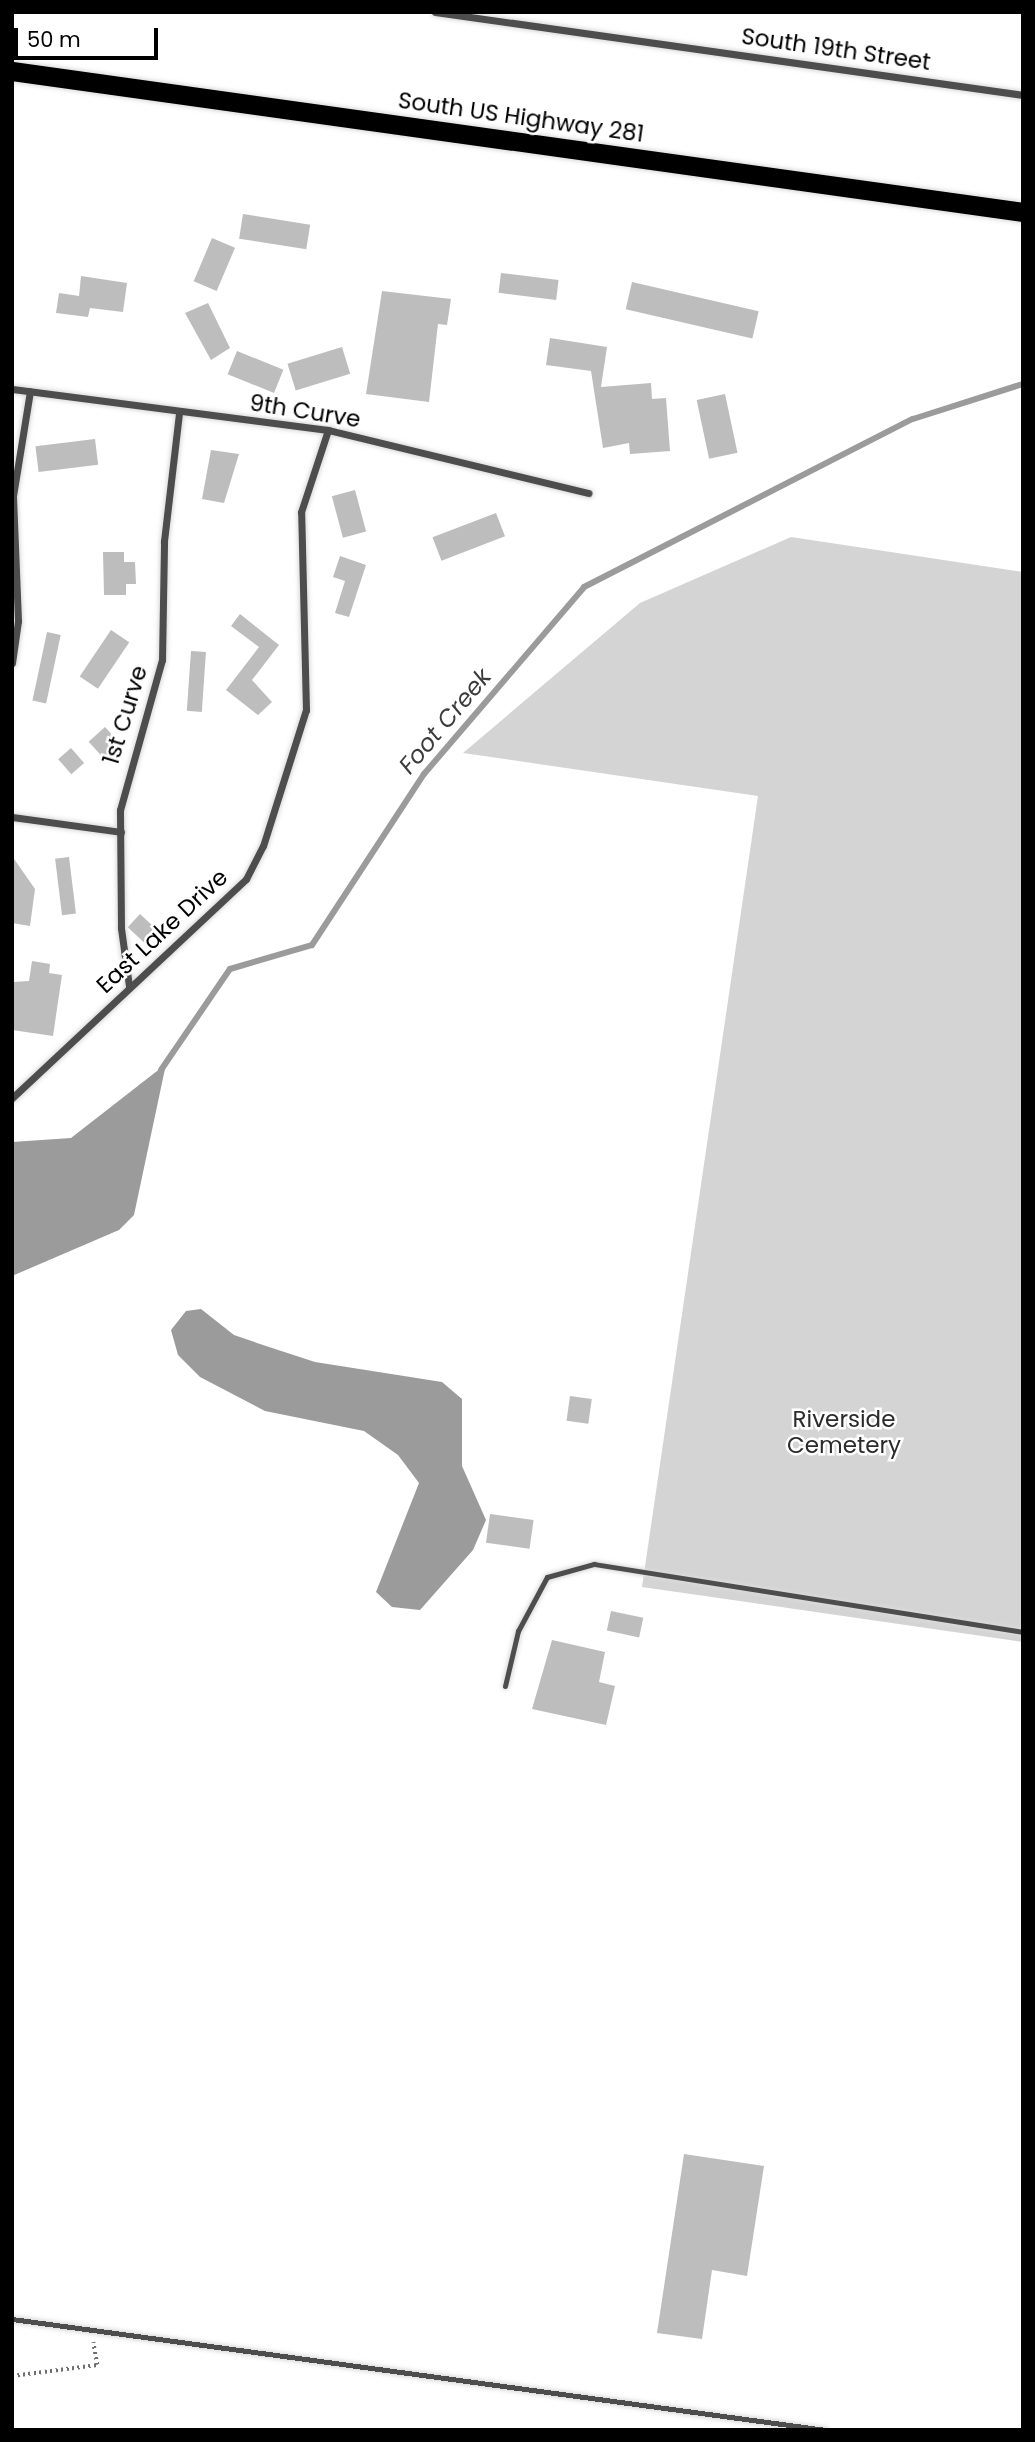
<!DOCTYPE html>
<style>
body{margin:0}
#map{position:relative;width:1035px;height:2442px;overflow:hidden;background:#fff;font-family:Poppins,sans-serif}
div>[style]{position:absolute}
.green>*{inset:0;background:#d4d4d4}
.water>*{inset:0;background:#9b9b9b}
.stream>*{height:6px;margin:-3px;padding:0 3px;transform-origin:3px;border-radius:3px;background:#9b9b9b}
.building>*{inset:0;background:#bdbdbd;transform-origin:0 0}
.path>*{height:3.5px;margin-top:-1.75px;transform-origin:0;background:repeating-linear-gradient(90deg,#6f6f6f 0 2px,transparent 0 5.5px)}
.roads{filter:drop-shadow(0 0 2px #dbdbdb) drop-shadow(0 0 2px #dbdbdb)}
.service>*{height:5px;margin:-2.5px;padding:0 2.5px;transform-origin:2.5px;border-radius:2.5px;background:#4d4d4d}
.minor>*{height:7px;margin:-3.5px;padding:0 3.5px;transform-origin:3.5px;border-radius:3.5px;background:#4d4d4d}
.trunk>*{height:19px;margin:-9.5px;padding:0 9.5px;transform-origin:9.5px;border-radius:9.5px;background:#000}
span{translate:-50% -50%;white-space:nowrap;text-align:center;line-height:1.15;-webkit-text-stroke:5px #fff;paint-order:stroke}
.street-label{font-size:23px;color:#000}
.park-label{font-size:23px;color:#2b2b2b}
.water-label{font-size:24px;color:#3c3c3c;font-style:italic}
.frame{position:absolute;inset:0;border:14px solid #000;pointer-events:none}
.scale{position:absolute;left:14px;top:28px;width:144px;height:32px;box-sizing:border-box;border:4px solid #000;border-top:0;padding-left:9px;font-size:21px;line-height:24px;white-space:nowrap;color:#000;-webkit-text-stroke:5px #fff;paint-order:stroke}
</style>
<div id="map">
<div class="green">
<div style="clip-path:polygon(791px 537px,1023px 572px,1023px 1642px,642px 1587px,758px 796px,463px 753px,640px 603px)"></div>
</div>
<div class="water">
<div style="clip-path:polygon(166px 1064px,134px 1215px,119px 1230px,12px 1276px,12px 1142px,71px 1138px)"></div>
<div style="clip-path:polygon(201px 1309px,234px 1335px,266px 1346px,315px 1362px,442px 1382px,462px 1399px,462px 1466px,486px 1520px,473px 1550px,420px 1610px,392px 1607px,376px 1592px,419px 1483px,398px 1455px,364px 1431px,265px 1411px,200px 1377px,178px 1355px,171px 1330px,186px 1311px)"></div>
</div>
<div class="stream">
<div style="left:161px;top:1070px;width:122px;rotate:-55.7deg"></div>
<div style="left:230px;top:969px;width:85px;rotate:-16.3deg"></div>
<div style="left:312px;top:945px;width:204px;rotate:-56.8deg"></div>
<div style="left:424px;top:774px;width:246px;rotate:-49.4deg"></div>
<div style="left:584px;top:587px;width:369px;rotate:-27.1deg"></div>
<div style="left:913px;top:419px;width:115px;rotate:-17.7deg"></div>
</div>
<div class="building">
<div style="left:243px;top:214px;width:68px;height:25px;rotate:9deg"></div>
<div style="left:212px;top:238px;width:25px;height:47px;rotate:23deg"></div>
<div style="left:501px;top:273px;width:58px;height:20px;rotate:7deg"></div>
<div style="clip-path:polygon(81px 276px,127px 283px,123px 312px,90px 308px,88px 317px,56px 313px,59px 293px,79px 296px)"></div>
<div style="left:632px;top:282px;width:130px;height:28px;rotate:13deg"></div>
<div style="clip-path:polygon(382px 291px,451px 299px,447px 325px,438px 324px,429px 402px,366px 394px)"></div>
<div style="clip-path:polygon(208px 303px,230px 348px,211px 360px,185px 313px)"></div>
<div style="clip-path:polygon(550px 338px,607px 347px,601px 387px,651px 383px,652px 399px,666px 398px,670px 451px,630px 454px,629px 443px,603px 448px,591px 371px,546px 365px)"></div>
<div style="left:342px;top:347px;width:28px;height:57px;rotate:73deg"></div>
<div style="left:237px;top:351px;width:50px;height:25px;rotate:22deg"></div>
<div style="left:725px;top:394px;width:60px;height:29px;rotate:78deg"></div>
<div style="left:95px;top:439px;width:26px;height:60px;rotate:83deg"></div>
<div style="clip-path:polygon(211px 450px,239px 454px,224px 503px,202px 499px)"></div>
<div style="left:355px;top:490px;width:43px;height:24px;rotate:75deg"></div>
<div style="left:496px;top:513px;width:25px;height:68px;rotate:69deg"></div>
<div style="clip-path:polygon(103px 552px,124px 552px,124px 562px,135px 562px,136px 584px,126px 584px,126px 595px,104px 595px)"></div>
<div style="clip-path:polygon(340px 556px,366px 565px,349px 617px,335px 613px,345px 581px,333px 577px)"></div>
<div style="clip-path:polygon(240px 614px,279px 645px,252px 680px,272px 702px,258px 715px,226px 690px,259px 647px,231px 626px)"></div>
<div style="left:111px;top:630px;width:22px;height:56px;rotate:34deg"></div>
<div style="left:47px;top:632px;width:14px;height:70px;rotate:12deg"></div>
<div style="left:191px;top:651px;width:15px;height:60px;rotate:4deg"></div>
<div style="left:105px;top:727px;width:24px;height:22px;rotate:48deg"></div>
<div style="left:71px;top:748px;width:20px;height:17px;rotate:49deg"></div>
<div style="clip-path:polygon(12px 856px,35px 889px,30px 926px,12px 923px)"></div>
<div style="left:69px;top:857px;width:57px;height:14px;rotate:83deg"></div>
<div style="left:140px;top:914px;width:25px;height:18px;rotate:43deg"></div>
<div style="clip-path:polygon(32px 961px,50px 964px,49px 973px,62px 975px,53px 1036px,12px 1030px,12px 982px,29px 981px)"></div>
<div style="left:570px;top:1396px;width:22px;height:25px;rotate:8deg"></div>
<div style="left:490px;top:1514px;width:44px;height:29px;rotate:8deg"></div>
<div style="left:611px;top:1611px;width:33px;height:20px;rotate:12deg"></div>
<div style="clip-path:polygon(552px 1640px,605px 1652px,599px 1682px,615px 1686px,606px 1725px,532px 1709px)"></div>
<div style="clip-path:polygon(684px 2154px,764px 2166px,747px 2276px,712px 2270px,702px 2339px,657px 2333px)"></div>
</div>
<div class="path">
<div style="left:12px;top:2376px;width:86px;rotate:-7.4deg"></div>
<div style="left:97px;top:2365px;width:23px;rotate:-100deg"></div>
</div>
<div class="roads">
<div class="service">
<div style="left:505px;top:1686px;width:57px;rotate:-76.7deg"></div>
<div style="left:518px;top:1631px;width:61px;rotate:-61.8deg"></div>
<div style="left:547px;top:1577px;width:49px;rotate:-15.5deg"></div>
<div style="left:594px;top:1564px;width:434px;rotate:9deg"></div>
<div style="left:12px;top:2319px;width:821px;rotate:7.77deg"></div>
</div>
<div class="minor">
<div style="left:435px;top:12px;width:594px;rotate:8.03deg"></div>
<div style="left:12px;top:389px;width:319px;rotate:7.4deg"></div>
<div style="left:328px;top:430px;width:268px;rotate:13.6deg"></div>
<div style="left:12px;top:663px;width:42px;rotate:-81.9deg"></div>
<div style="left:18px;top:621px;width:125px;rotate:-92.3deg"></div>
<div style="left:13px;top:496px;width:106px;rotate:-80.8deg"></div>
<div style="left:12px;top:817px;width:110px;rotate:7.8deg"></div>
<div style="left:129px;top:986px;width:59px;rotate:-97.9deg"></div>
<div style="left:121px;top:928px;width:118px;rotate:-90.5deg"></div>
<div style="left:120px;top:810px;width:156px;rotate:-74.4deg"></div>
<div style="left:162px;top:660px;width:119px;rotate:-89deg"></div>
<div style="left:164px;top:541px;width:129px;rotate:-83.3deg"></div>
<div style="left:12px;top:1098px;width:320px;rotate:-43.1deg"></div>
<div style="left:246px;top:879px;width:37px;rotate:-63deg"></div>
<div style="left:263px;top:846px;width:143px;rotate:-72.5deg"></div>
<div style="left:306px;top:710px;width:198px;rotate:-91.4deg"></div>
<div style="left:301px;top:512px;width:86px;rotate:-71.8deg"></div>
</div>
<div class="trunk">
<div style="left:12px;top:71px;width:1021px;rotate:7.94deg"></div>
</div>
</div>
<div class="street-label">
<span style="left:836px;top:49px;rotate:8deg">South 19th Street</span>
<span style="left:521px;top:117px;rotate:8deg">South US Highway 281</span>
<span style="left:305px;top:411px;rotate:9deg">9th Curve</span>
<span style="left:125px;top:715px;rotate:-73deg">1st Curve</span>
<span style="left:162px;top:931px;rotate:-43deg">East Lake Drive</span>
</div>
<div class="park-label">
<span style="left:844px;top:1432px">Riverside<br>Cemetery</span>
</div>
<div class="water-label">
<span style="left:445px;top:721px;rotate:-50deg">Foot Creek</span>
</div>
<div class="frame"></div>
<div class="scale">50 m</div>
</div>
